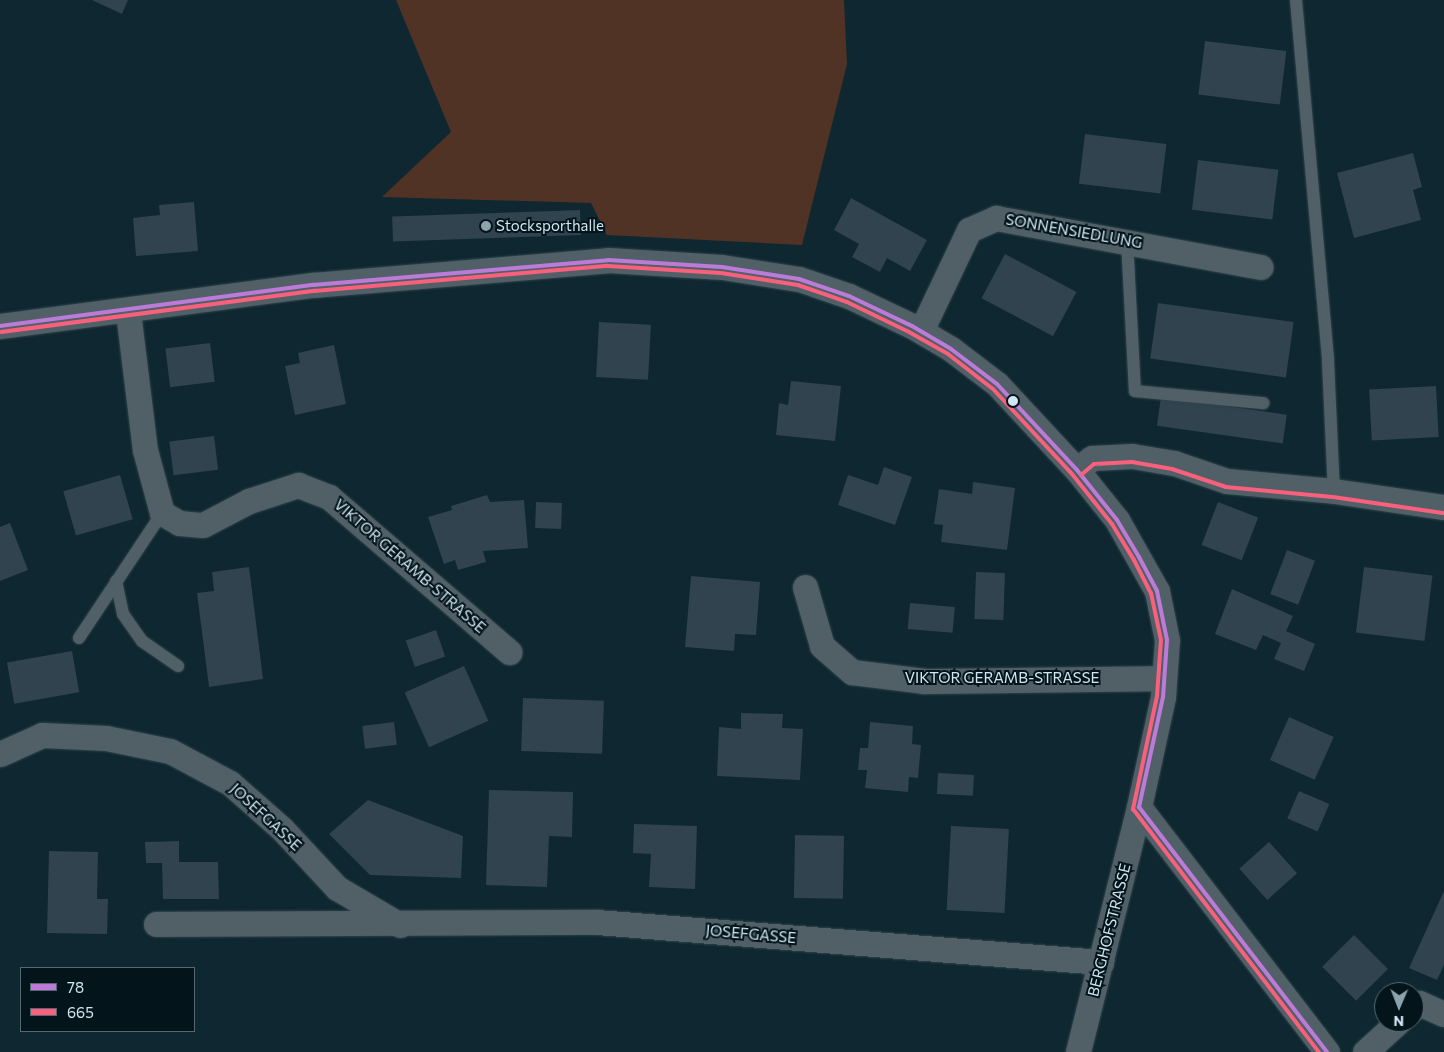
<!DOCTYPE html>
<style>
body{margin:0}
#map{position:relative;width:1444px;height:1052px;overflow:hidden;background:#0e2730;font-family:Commissioner,sans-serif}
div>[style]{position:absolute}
.green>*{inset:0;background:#503325}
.building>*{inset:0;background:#30434f;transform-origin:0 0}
.roads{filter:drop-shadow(0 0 1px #30444c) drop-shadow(0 0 1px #30444c)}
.service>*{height:12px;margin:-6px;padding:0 6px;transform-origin:6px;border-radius:6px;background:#506066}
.minor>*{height:25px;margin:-12.5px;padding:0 12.5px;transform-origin:12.5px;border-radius:12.5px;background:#506066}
.bus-1>*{height:4px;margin:-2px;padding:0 2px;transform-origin:2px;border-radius:2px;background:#bd7bd9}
.bus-2>*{height:4px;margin:-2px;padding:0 2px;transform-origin:2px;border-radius:2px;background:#f8607d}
.dots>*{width:14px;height:14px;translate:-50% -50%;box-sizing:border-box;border:2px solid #04141b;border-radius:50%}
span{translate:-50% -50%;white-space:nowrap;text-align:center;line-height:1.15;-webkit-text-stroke:4px #04141b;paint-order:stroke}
.poi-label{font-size:15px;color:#d0e6f1}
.left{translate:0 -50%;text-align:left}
.street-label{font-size:15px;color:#d0e6f1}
.legend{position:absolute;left:20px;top:967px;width:175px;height:65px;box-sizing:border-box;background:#04141b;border:1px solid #566871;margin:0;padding:6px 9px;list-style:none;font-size:15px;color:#d0e6f1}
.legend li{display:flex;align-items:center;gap:10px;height:25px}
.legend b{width:25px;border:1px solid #566871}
.north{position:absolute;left:1374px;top:982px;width:50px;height:50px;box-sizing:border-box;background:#04141b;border:1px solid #566871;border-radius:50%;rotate:181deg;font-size:14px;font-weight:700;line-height:20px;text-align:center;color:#d0e6f1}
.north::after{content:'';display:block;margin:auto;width:18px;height:22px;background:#8ca3ad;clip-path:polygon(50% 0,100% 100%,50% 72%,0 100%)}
</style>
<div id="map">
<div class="green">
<div style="clip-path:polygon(396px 0,844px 0,847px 64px,802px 245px,607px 235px,591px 203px,382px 197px,451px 132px)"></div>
</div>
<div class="building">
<div style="clip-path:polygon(92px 0,128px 0,122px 14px)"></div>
<div style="left:1205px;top:41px;width:82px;height:54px;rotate:7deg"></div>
<div style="left:1085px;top:134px;width:82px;height:50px;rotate:7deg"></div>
<div style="clip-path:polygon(1413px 153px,1422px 187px,1413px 190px,1421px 220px,1354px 238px,1337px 173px)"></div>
<div style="left:1198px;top:160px;width:81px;height:50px;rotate:7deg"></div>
<div style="clip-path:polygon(851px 198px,927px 240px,910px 271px,887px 258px,880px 272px,852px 257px,859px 244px,834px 230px)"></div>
<div style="clip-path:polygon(194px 202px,198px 251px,136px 256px,133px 218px,160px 215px,159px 205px)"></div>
<div style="left:580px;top:210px;width:25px;height:188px;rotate:88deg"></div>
<div style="left:1005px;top:254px;width:81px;height:50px;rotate:28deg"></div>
<div style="left:1158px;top:303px;width:137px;height:56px;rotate:8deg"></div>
<div style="left:599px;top:322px;width:52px;height:55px;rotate:3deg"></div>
<div style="left:210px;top:343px;width:39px;height:45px;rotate:83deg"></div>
<div style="clip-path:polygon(334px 345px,346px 404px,295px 415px,285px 366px,300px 363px,298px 353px)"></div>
<div style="clip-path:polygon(791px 381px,841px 386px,835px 441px,776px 435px,779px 403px,788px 405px)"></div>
<div style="left:1436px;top:386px;width:51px;height:67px;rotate:87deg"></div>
<div style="left:1161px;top:397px;width:127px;height:29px;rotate:8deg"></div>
<div style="left:214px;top:436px;width:34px;height:45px;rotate:83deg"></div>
<div style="clip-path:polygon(884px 467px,912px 477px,895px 525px,838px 505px,848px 475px,878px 485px)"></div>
<div style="left:120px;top:475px;width:46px;height:59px;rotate:74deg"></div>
<div style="clip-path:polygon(973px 482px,1015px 488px,1007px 550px,941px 542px,943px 525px,934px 524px,939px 489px,972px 494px)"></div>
<div style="clip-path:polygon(487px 495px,490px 502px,524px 500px,528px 548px,483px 551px,486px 562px,458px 570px,455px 560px,444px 564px,428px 517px,452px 510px,451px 506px)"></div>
<div style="left:536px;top:502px;width:26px;height:26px;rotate:2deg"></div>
<div style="left:1218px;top:502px;width:43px;height:46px;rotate:21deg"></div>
<div style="clip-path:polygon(10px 523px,28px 570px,0 581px,0 527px)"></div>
<div style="left:1287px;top:550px;width:30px;height:47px;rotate:21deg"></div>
<div style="clip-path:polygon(249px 567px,263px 679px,209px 687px,197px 593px,214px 591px,212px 572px)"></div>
<div style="left:1364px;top:567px;width:69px;height:66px;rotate:7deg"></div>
<div style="left:976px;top:572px;width:29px;height:47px;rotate:2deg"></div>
<div style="clip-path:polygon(691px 576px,760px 582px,756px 635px,735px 634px,734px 651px,685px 647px)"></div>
<div style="clip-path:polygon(1232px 589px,1293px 616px,1286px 631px,1315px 644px,1304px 671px,1274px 659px,1281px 643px,1263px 635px,1256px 650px,1215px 634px)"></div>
<div style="left:910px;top:603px;width:45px;height:26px;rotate:5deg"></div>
<div style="left:436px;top:630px;width:28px;height:32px;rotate:71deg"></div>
<div style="left:72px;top:651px;width:42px;height:66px;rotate:80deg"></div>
<div style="left:464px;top:666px;width:60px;height:65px;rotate:66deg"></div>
<div style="left:523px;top:698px;width:81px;height:53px;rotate:2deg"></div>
<div style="clip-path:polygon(741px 713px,783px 714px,782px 728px,803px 729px,800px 780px,717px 776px,719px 727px,741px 729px)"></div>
<div style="left:1289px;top:717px;width:49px;height:47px;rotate:24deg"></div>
<div style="left:394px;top:722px;width:23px;height:32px;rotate:83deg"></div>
<div style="clip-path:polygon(870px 722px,913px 726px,912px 744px,921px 745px,918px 778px,909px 777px,908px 792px,865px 788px,867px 770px,858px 770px,860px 748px,868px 748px)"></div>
<div style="left:938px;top:773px;width:36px;height:21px;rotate:3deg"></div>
<div style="clip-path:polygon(489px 790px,573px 792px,572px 837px,549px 836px,547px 887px,486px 885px)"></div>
<div style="left:1299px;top:791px;width:33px;height:30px;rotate:23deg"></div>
<div style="clip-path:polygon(368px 800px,463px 836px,461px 878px,370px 875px,329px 834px)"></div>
<div style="clip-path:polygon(634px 824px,697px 826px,695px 889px,649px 887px,651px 854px,633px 853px)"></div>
<div style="left:951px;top:826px;width:58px;height:84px;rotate:3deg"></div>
<div style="left:795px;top:835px;width:49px;height:63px;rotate:1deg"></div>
<div style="clip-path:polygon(179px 841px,179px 862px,218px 862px,219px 899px,163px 899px,162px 863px,146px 863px,145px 842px)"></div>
<div style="left:1269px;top:842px;width:42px;height:40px;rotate:48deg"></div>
<div style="clip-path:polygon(49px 851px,98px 852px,97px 899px,108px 899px,107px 934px,47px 933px)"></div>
<div style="clip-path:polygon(1444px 891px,1444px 965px,1437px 980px,1409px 968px)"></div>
<div style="left:1354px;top:935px;width:48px;height:45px;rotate:45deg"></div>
</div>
<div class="roads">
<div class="service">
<div style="left:1296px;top:0;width:362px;rotate:84.9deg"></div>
<div style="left:1328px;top:361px;width:130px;rotate:87.4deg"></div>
<div style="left:1127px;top:240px;width:151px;rotate:87deg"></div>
<div style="left:1135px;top:391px;width:129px;rotate:5.4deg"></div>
<div style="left:116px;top:581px;width:34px;rotate:78deg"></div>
<div style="left:123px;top:614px;width:33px;rotate:55deg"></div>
<div style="left:142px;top:641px;width:44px;rotate:34.8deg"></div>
<div style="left:79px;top:638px;width:150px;rotate:-56.4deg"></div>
</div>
<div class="minor">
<div style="left:128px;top:312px;width:139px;rotate:83deg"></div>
<div style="left:145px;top:450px;width:65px;rotate:74.9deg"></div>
<div style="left:162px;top:513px;width:20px;rotate:30deg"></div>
<div style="left:179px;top:523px;width:24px;rotate:5deg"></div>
<div style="left:203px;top:525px;width:52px;rotate:-27.6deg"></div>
<div style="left:249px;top:501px;width:52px;rotate:-18.1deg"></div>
<div style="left:298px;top:485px;width:33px;rotate:21deg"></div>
<div style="left:329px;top:497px;width:238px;rotate:40.7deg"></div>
<div style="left:0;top:326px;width:316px;rotate:-7.5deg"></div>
<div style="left:313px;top:285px;width:296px;rotate:-4.8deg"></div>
<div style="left:608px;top:260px;width:114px;rotate:3.5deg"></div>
<div style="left:722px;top:267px;width:78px;rotate:8.9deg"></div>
<div style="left:799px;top:279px;width:53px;rotate:18.8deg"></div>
<div style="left:849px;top:296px;width:70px;rotate:25.5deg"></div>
<div style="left:912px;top:326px;width:45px;rotate:30.5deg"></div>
<div style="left:951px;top:349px;width:58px;rotate:37.3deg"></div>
<div style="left:997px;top:384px;width:117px;rotate:47.1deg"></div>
<div style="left:1077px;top:470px;width:64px;rotate:51.3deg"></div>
<div style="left:1117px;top:520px;width:81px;rotate:60.6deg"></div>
<div style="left:1157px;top:591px;width:50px;rotate:78.5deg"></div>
<div style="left:1167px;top:640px;width:57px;rotate:94deg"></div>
<div style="left:1163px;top:697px;width:113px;rotate:102.3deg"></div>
<div style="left:1139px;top:807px;width:252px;rotate:104deg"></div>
<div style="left:921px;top:331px;width:112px;rotate:-64.6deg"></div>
<div style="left:969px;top:230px;width:30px;rotate:-24deg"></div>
<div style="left:996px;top:218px;width:269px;rotate:10.5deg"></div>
<div style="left:1077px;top:470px;width:19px;rotate:-39deg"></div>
<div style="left:1092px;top:458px;width:40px;rotate:-2.9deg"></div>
<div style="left:1132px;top:456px;width:43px;rotate:9.5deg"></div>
<div style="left:1174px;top:463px;width:56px;rotate:18.8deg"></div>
<div style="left:1227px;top:481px;width:107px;rotate:5.3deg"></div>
<div style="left:1334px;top:491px;width:111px;rotate:8.3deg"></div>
<div style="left:805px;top:587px;width:61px;rotate:73.9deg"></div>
<div style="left:822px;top:646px;width:40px;rotate:41deg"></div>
<div style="left:852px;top:672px;width:73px;rotate:7.1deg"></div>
<div style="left:924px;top:681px;width:240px;rotate:-0.7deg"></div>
<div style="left:0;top:754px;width:46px;rotate:-24.3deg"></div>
<div style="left:42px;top:735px;width:64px;rotate:2.7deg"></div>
<div style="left:106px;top:738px;width:65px;rotate:11.5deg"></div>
<div style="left:170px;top:751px;width:68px;rotate:28.1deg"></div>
<div style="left:230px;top:783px;width:69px;rotate:41.5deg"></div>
<div style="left:282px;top:829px;width:81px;rotate:47deg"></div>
<div style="left:337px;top:888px;width:73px;rotate:30.4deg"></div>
<div style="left:1139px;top:807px;width:309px;rotate:52.5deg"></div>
<div style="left:156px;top:924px;width:441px;rotate:-0.3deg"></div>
<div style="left:597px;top:922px;width:506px;rotate:4.54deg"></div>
<div style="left:1414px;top:1008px;width:7px;rotate:-45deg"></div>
<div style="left:1419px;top:1003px;width:27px;rotate:24deg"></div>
<div style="left:1365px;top:1052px;width:45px;rotate:-42.3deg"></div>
</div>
</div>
<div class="bus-1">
<div style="left:0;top:326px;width:316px;rotate:-7.5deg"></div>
<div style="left:313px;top:285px;width:296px;rotate:-4.8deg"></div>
<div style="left:608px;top:260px;width:114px;rotate:3.5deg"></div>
<div style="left:722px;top:267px;width:78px;rotate:8.9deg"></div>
<div style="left:799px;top:279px;width:53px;rotate:18.8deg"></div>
<div style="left:849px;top:296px;width:70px;rotate:25.5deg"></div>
<div style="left:912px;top:326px;width:45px;rotate:30.5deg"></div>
<div style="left:951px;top:349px;width:58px;rotate:37.3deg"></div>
<div style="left:997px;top:384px;width:117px;rotate:47.1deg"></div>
<div style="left:1077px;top:470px;width:64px;rotate:51.3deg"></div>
<div style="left:1117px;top:520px;width:43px;rotate:59.3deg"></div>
<div style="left:1139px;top:557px;width:38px;rotate:62deg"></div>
<div style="left:1157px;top:591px;width:50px;rotate:78.5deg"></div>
<div style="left:1167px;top:640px;width:57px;rotate:94deg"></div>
<div style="left:1163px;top:697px;width:113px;rotate:102.3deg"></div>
<div style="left:1139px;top:807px;width:309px;rotate:52.5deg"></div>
</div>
<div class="bus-2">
<div style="left:1px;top:332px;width:316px;rotate:-7.5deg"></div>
<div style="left:314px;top:291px;width:295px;rotate:-4.9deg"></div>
<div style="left:608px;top:266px;width:113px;rotate:3.5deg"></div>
<div style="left:721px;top:273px;width:78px;rotate:8.9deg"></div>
<div style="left:798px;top:285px;width:52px;rotate:19.1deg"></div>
<div style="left:847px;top:302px;width:69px;rotate:25.8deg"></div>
<div style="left:909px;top:332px;width:45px;rotate:29.4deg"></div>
<div style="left:948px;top:354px;width:57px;rotate:37.9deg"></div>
<div style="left:993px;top:389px;width:116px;rotate:47.1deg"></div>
<div style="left:1072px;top:474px;width:64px;rotate:51.3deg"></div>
<div style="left:1112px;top:524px;width:42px;rotate:58.6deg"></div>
<div style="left:1134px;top:560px;width:37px;rotate:63deg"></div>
<div style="left:1151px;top:593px;width:48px;rotate:78deg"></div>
<div style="left:1161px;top:640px;width:56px;rotate:94.1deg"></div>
<div style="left:1157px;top:696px;width:116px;rotate:102deg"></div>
<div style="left:1133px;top:809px;width:306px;rotate:52.6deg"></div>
<div style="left:1081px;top:475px;width:17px;rotate:-40deg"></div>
<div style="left:1094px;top:464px;width:38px;rotate:-3deg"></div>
<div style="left:1132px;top:462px;width:41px;rotate:9.9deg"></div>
<div style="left:1172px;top:469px;width:57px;rotate:18.4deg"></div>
<div style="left:1226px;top:487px;width:107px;rotate:5.3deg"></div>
<div style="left:1333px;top:497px;width:111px;rotate:8.3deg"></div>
</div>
<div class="dots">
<div style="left:486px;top:226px;background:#8ca3ad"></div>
<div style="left:1013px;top:401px;background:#d0e6f1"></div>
</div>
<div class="poi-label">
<span class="left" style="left:496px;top:226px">Stocksporthalle</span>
</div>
<div class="street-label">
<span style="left:1074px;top:231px;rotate:10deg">SONNENSIEDLUNG</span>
<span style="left:410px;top:566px;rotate:41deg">VIKTOR GERAMB-STRASSE</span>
<span style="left:1002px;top:678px">VIKTOR GERAMB-STRASSE</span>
<span style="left:266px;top:817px;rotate:43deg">JOSEFGASSE</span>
<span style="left:1109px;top:930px;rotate:-76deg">BERGHOFSTRASSE</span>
<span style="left:751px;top:934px;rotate:5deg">JOSEFGASSE</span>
</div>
<ul class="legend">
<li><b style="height:6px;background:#bd7bd9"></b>78</li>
<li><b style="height:6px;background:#f8607d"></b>665</li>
</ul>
<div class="north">N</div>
</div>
